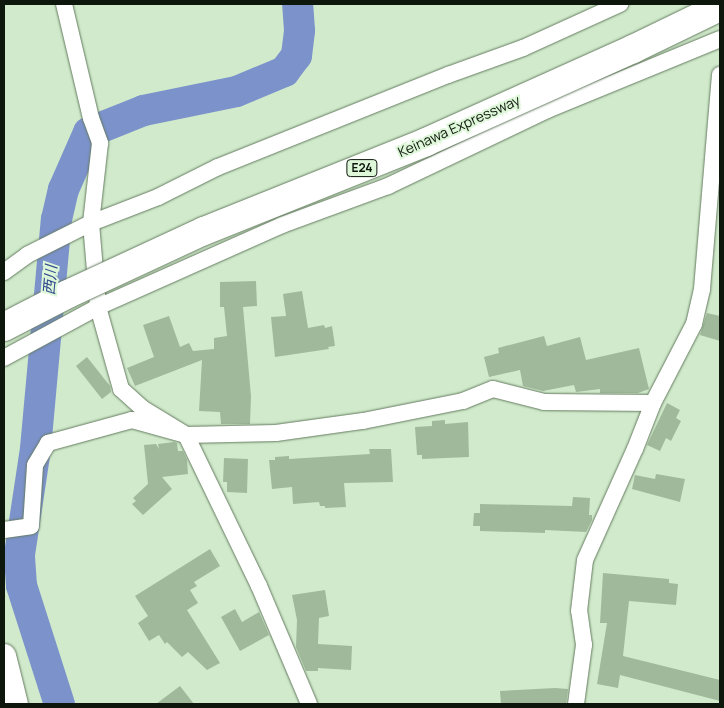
<!DOCTYPE html>
<meta charset="utf-8">
<style>
body{margin:0}
#map{position:relative;width:724px;height:708px;overflow:hidden;background:#d0eacb;font-family:Manrope,"Noto Sans JP",sans-serif}
div>[style]{position:absolute}
.river>*{height:31px;margin:-15.5px;padding:0 15.5px;transform-origin:15.5px;border-radius:15.5px;background:#7c92cb}
.building>*{inset:0;background:#a0b99b}
.roads{filter:drop-shadow(0 0 1px #657b60) drop-shadow(0 0 1px #657b60)}
.street>*{height:16px;margin:-8px;padding:0 8px;transform-origin:8px;border-radius:8px;background:#fff}
.secondary>*{height:24px;margin:-12px;padding:0 12px;transform-origin:12px;border-radius:12px;background:#fff}
.bridges{filter:drop-shadow(0 0 1px #657b60) drop-shadow(0 0 1px #657b60)}
.highway-bridge>*{height:28px;margin:-14px;padding:0 14px;transform-origin:14px;border-radius:14px;background:#fff}
span{translate:-50% -50%;white-space:nowrap;text-align:center;line-height:1.15;-webkit-text-stroke:4px #ddf7d8;paint-order:stroke}
.shield-label span{padding:1px 4px;background:#ddf7d8;border:1px solid;border-radius:4px;-webkit-text-stroke-width:0}
.shield-label{font-size:12px;color:#0e170c;font-weight:700}
.street-label{font-size:14px;color:#0e170c}
.water-label{font-size:15px;color:#32488e;font-style:italic}
.frame{position:absolute;inset:0;border:5px solid #0e170c;pointer-events:none}
</style>
<div id="map">
<div class="river">
<div style="left:59px;top:704px;width:125px;rotate:-107.7deg"></div>
<div style="left:21px;top:585px;width:31px;rotate:-94deg"></div>
<div style="left:19px;top:554px;width:107px;rotate:-81.4deg"></div>
<div style="left:35px;top:448px;width:230px;rotate:-84.8deg"></div>
<div style="left:56px;top:219px;width:31px;rotate:-77deg"></div>
<div style="left:63px;top:189px;width:62px;rotate:-66.3deg"></div>
<div style="left:88px;top:132px;width:59px;rotate:-21.8deg"></div>
<div style="left:143px;top:110px;width:95px;rotate:-11.5deg"></div>
<div style="left:236px;top:91px;width:52px;rotate:-22.6deg"></div>
<div style="left:284px;top:71px;width:20px;rotate:-53deg"></div>
<div style="left:296px;top:55px;width:25px;rotate:-83deg"></div>
<div style="left:299px;top:30px;width:26px;rotate:-94deg"></div>
</div>
<div class="building">
<div style="clip-path:polygon(256px 281px,257px 306px,243px 307px,251px 396px,250px 424px,221px 424px,220px 412px,199px 411px,202px 360px,135px 386px,127px 368px,154px 357px,143px 325px,169px 316px,180px 347px,189px 343px,193px 351px,214px 349px,214px 338px,227px 336px,224px 307px,220px 307px,220px 282px)"></div>
<div style="clip-path:polygon(302px 291px,308px 328px,324px 325px,325px 328px,332px 326px,335px 346px,328px 347px,329px 349px,275px 357px,271px 317px,286px 316px,283px 294px)"></div>
<div style="clip-path:polygon(707px 313px,720px 316px,720px 341px,700px 335px)"></div>
<div style="clip-path:polygon(544px 336px,547px 346px,580px 337px,586px 360px,639px 348px,649px 389px,638px 393px,600px 393px,600px 389px,576px 392px,574px 385px,543px 391px,523px 386px,520px 370px,489px 377px,484px 357px,499px 353px,498px 348px)"></div>
<div style="clip-path:polygon(87px 357px,110px 386px,111px 392px,102px 399px,76px 366px)"></div>
<div style="clip-path:polygon(667px 403px,680px 410px,676px 418px,681px 421px,671px 441px,666px 438px,660px 451px,647px 445px)"></div>
<div style="clip-path:polygon(445px 420px,445px 424px,468px 422px,469px 457px,422px 459px,422px 455px,417px 455px,415px 427px,432px 426px,432px 421px)"></div>
<div style="clip-path:polygon(174px 442px,177px 443px,178px 451px,183px 451px,187px 460px,188px 474px,162px 477px,172px 489px,143px 515px,132px 504px,136px 501px,133px 498px,148px 484px,144px 445px,156px 444px,159px 449px,158px 444px)"></div>
<div style="clip-path:polygon(369px 449px,391px 449px,393px 482px,344px 483px,346px 507px,325px 508px,325px 506px,320px 506px,319px 502px,293px 504px,292px 487px,272px 489px,269px 460px,275px 460px,275px 457px,289px 456px,289px 459px,370px 454px)"></div>
<div style="clip-path:polygon(224px 458px,248px 459px,247px 493px,227px 492px,227px 482px,223px 482px)"></div>
<div style="clip-path:polygon(656px 474px,685px 479px,680px 502px,632px 489px,635px 475px,655px 479px)"></div>
<div style="clip-path:polygon(573px 497px,590px 498px,589px 515px,592px 515px,592px 520px,586px 532px,545px 530px,545px 533px,480px 531px,480px 526px,473px 526px,474px 513px,480px 513px,480px 504px,572px 506px)"></div>
<div style="clip-path:polygon(210px 549px,220px 566px,194px 582px,197px 586px,190px 590px,198px 603px,187px 610px,220px 663px,207px 670px,188px 652px,182px 657px,167px 642px,165px 644px,159px 635px,149px 641px,138px 623px,148px 616px,135px 596px)"></div>
<div style="clip-path:polygon(603px 573px,669px 579px,669px 583px,678px 584px,676px 605px,629px 601px,623px 656px,720px 680px,720px 701px,620px 675px,618px 688px,597px 684px,607px 623px,600px 623px)"></div>
<div style="clip-path:polygon(325px 590px,329px 616px,319px 618px,318px 644px,352px 646px,351px 670px,318px 668px,318px 671px,306px 671px,296px 647px,297px 620px,292px 595px)"></div>
<div style="clip-path:polygon(235px 609px,242px 622px,259px 612px,269px 635px,240px 651px,221px 617px)"></div>
<div style="clip-path:polygon(180px 686px,194px 704px,156px 704px)"></div>
<div style="clip-path:polygon(555px 688px,568px 689px,566px 704px,501px 704px,500px 691px)"></div>
</div>
<div class="roads">
<div class="street">
<div style="left:64px;top:4px;width:117px;rotate:76.7deg"></div>
<div style="left:91px;top:118px;width:27px;rotate:70deg"></div>
<div style="left:100px;top:143px;width:81px;rotate:96.4deg"></div>
<div style="left:91px;top:223px;width:84px;rotate:85.2deg"></div>
<div style="left:98px;top:307px;width:85px;rotate:74.3deg"></div>
<div style="left:121px;top:389px;width:28px;rotate:42deg"></div>
<div style="left:142px;top:408px;width:52px;rotate:31.5deg"></div>
<div style="left:186px;top:435px;width:168px;rotate:64.2deg"></div>
<div style="left:259px;top:586px;width:128px;rotate:67deg"></div>
<div style="left:4px;top:272px;width:29px;rotate:-36deg"></div>
<div style="left:27px;top:255px;width:72px;rotate:-26.6deg"></div>
<div style="left:91px;top:223px;width:72px;rotate:-21.2deg"></div>
<div style="left:158px;top:197px;width:67px;rotate:-26.6deg"></div>
<div style="left:218px;top:167px;width:248px;rotate:-21.8deg"></div>
<div style="left:448px;top:75px;width:80px;rotate:-19.8deg"></div>
<div style="left:523px;top:48px;width:107px;rotate:-24.4deg"></div>
<div style="left:4px;top:358px;width:107px;rotate:-28.5deg"></div>
<div style="left:98px;top:307px;width:201px;rotate:-24deg"></div>
<div style="left:282px;top:225px;width:113px;rotate:-20.2deg"></div>
<div style="left:388px;top:186px;width:176px;rotate:-25.5deg"></div>
<div style="left:547px;top:110px;width:187px;rotate:-22.3deg"></div>
<div style="left:4px;top:530px;width:27px;rotate:-8deg"></div>
<div style="left:31px;top:526px;width:61px;rotate:-86.2deg"></div>
<div style="left:35px;top:465px;width:26px;rotate:-59deg"></div>
<div style="left:48px;top:443px;width:87px;rotate:-15.3deg"></div>
<div style="left:132px;top:420px;width:56px;rotate:15.5deg"></div>
<div style="left:186px;top:435px;width:90px;rotate:-1.3deg"></div>
<div style="left:276px;top:433px;width:88px;rotate:-7.9deg"></div>
<div style="left:363px;top:421px;width:102px;rotate:-11.3deg"></div>
<div style="left:463px;top:401px;width:32px;rotate:-22deg"></div>
<div style="left:493px;top:389px;width:53px;rotate:14.3deg"></div>
<div style="left:544px;top:402px;width:109px;rotate:0.5deg"></div>
<div style="left:576px;top:704px;width:60px;rotate:-82.3deg"></div>
<div style="left:584px;top:645px;width:34px;rotate:-98deg"></div>
<div style="left:579px;top:611px;width:51px;rotate:-83.3deg"></div>
<div style="left:585px;top:560px;width:122px;rotate:-65.8deg"></div>
<div style="left:635px;top:449px;width:49px;rotate:-68.6deg"></div>
<div style="left:653px;top:403px;width:89px;rotate:-62.6deg"></div>
<div style="left:694px;top:324px;width:36px;rotate:-77deg"></div>
<div style="left:702px;top:289px;width:215px;rotate:-85.2deg"></div>
</div>
<div class="secondary">
<div style="left:4px;top:656px;width:49px;rotate:76deg"></div>
</div>
</div>
<div class="bridges">
<div class="highway-bridge">
<div style="left:4px;top:327px;width:72px;rotate:-27.3deg"></div>
<div style="left:68px;top:294px;width:150px;rotate:-24.9deg"></div>
<div style="left:204px;top:231px;width:239px;rotate:-21.8deg"></div>
<div style="left:426px;top:142px;width:227px;rotate:-24.2deg"></div>
<div style="left:633px;top:49px;width:97px;rotate:-25.8deg"></div>
</div>
</div>
<div class="shield-label">
<span style="left:362px;top:168px">E24</span>
</div>
<div class="street-label">
<span style="left:459px;top:126px;rotate:-24deg">Keinawa Expressway</span>
</div>
<div class="water-label">
<span style="left:50px;top:280px;rotate:-85deg">西川</span>
</div>
<div class="frame"></div>
</div>
